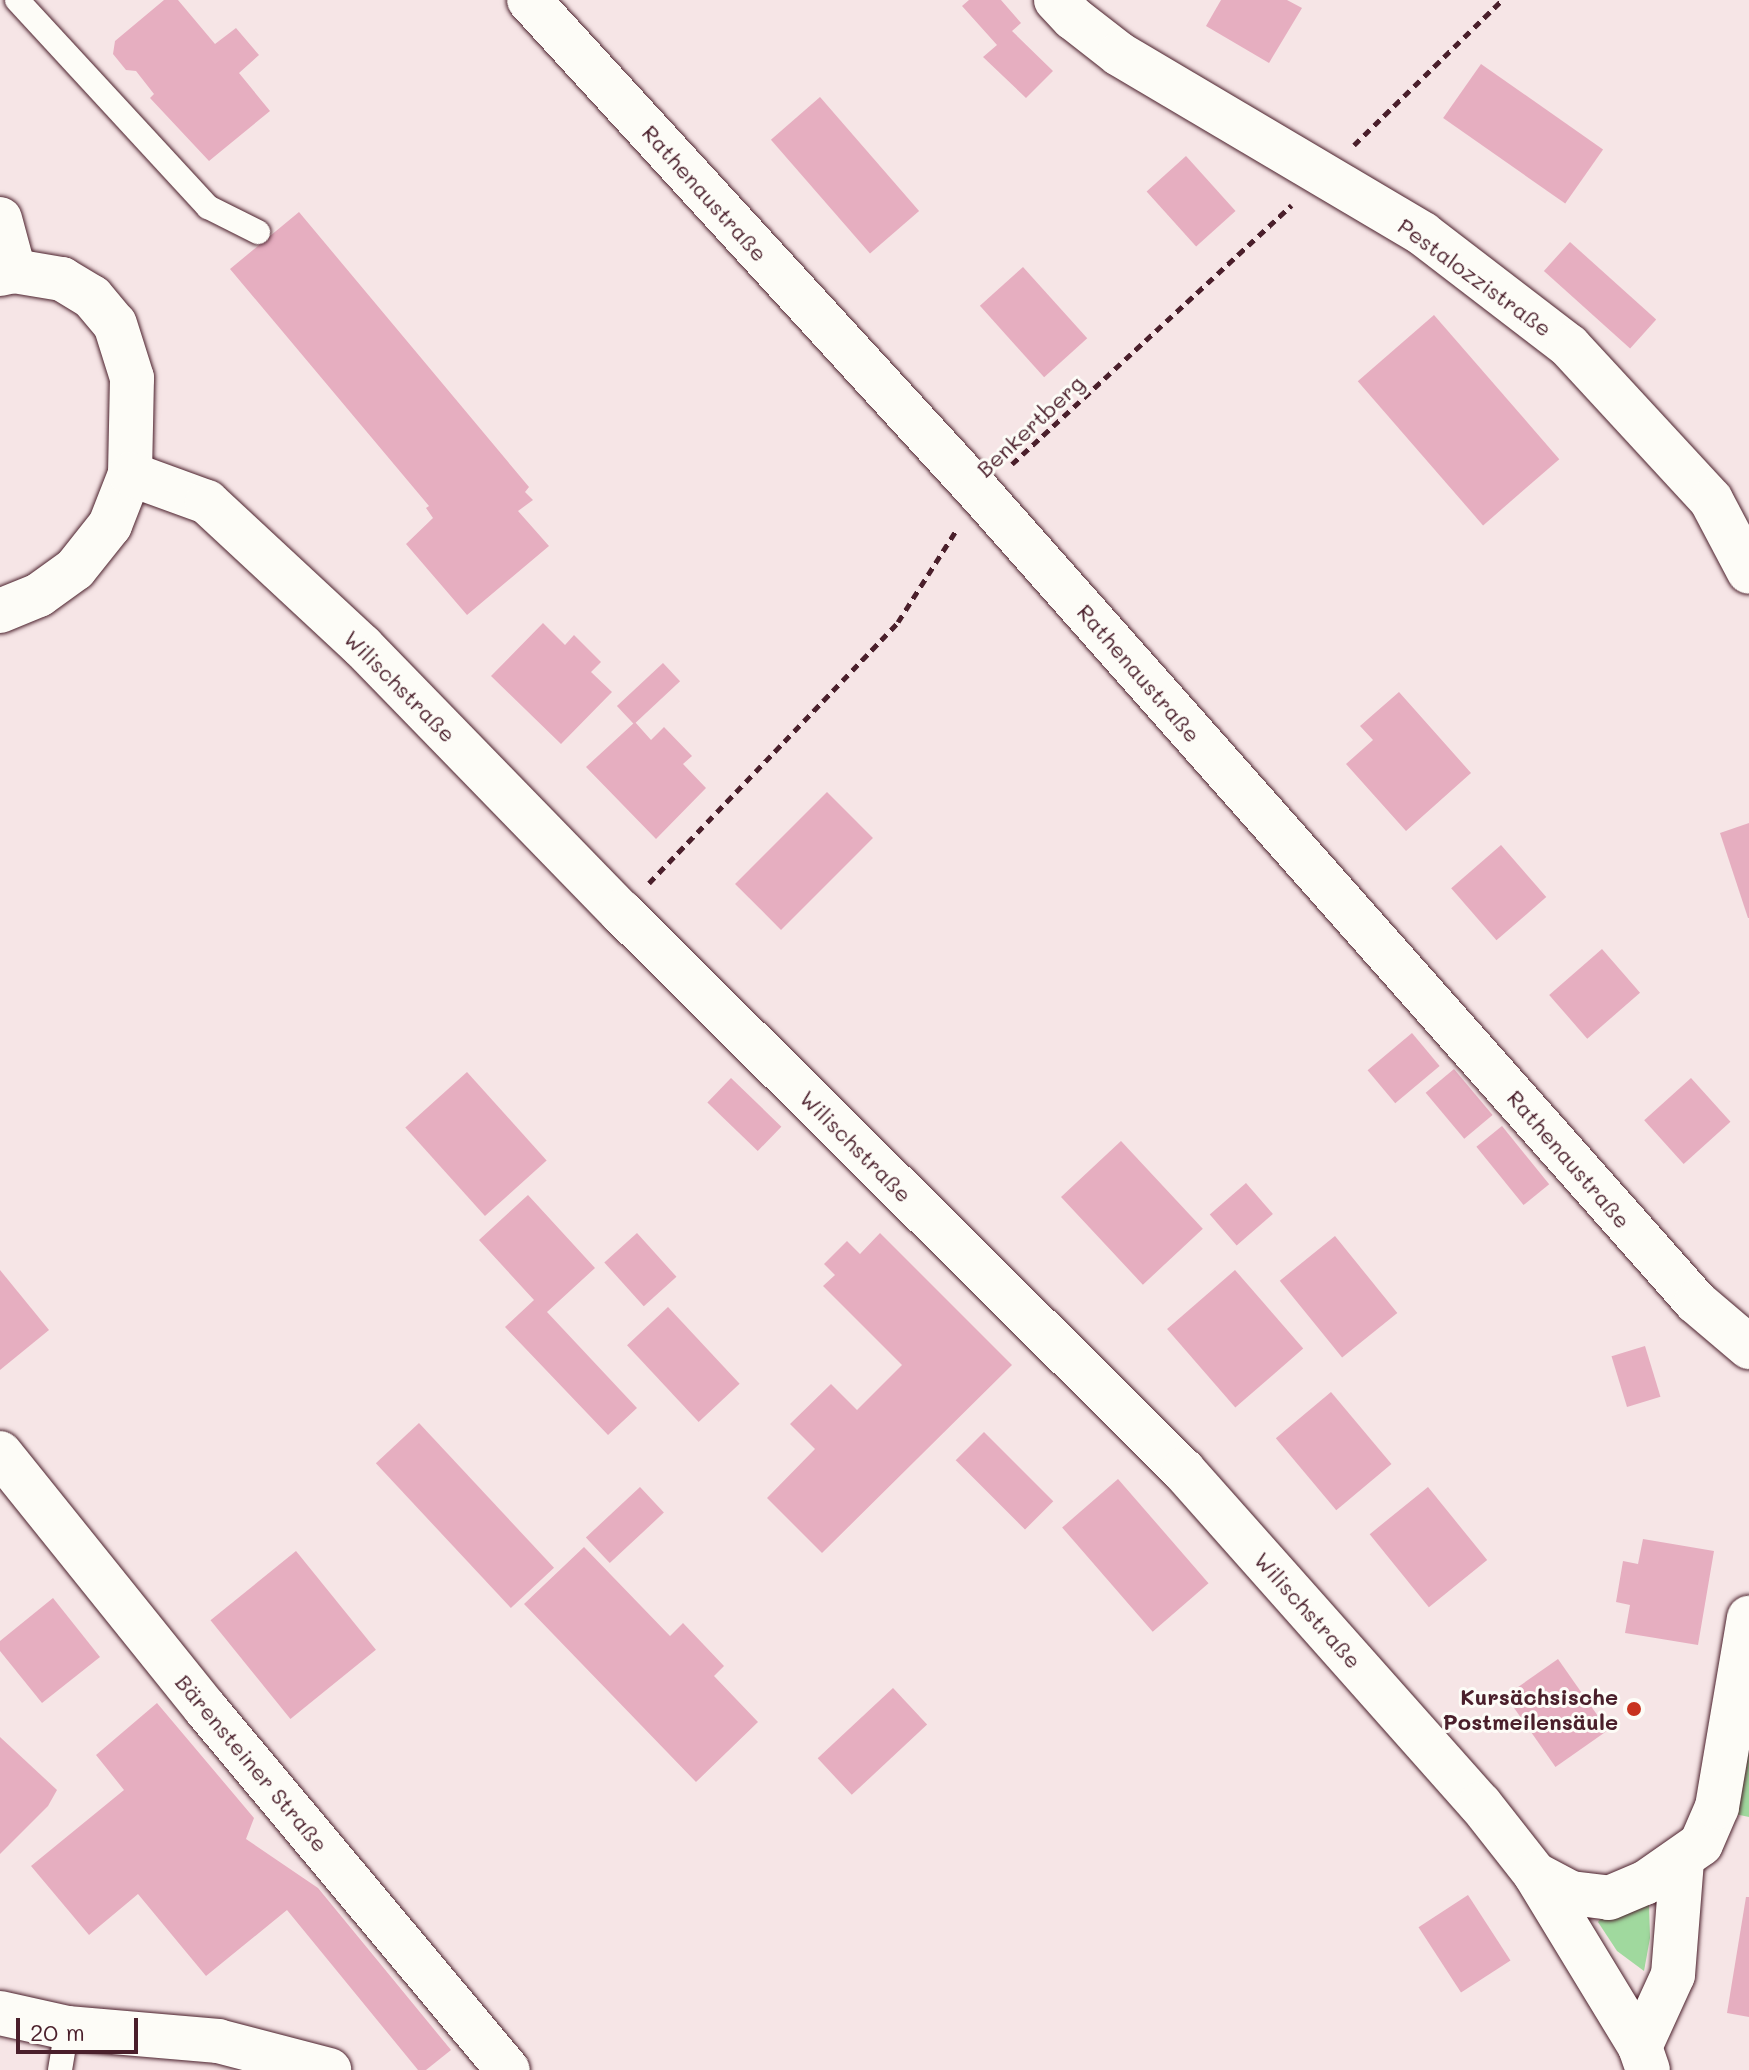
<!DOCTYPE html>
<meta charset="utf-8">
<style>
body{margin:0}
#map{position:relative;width:1749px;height:2070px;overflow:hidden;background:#f6e5e6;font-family:Mali,sans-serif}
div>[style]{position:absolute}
.green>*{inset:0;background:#a0d99e}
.building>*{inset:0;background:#e6aec0;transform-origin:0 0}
.path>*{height:5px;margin-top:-2.5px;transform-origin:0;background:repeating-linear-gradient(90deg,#4a1f2b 0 8px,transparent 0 14px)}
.roads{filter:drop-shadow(0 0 2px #4a1f2b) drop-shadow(0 0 2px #4a1f2b)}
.lane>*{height:24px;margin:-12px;padding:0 12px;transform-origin:12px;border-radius:12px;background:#fdfcf7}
.street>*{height:44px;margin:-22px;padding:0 22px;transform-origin:22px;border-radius:22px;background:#fdfcf7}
.dots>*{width:22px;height:22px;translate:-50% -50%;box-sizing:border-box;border:4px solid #fdfcf7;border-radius:50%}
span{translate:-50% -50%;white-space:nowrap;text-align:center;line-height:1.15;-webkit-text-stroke:6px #fdfcf7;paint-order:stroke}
.street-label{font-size:22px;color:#4a1f2b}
.poi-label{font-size:22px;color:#4a1f2b;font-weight:700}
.right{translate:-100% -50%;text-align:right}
.scale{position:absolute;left:16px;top:2018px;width:122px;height:36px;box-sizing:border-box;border:4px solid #4a1f2b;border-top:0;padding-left:10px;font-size:24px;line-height:28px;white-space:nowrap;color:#4a1f2b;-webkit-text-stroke:6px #fdfcf7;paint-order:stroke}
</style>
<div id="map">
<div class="green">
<div style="clip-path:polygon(1749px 1730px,1749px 1817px,1735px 1814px)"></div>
<div style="clip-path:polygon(1634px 1896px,1649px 1905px,1650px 1938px,1644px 1971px,1617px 1951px,1598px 1922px,1608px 1909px)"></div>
</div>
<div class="building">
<div style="clip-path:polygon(164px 0,178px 0,215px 44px,236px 28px,259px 55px,239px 73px,270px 111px,209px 161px,150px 98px,154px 94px,136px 71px,126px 70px,113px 54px,115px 41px)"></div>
<div style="clip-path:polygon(969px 0,1001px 0,1021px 23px,1012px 31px,1053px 71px,1026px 98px,983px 57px,997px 45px,962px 6px)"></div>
<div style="clip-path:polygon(1221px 0,1287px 0,1302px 8px,1269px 63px,1206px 26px)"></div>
<div style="left:1481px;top:64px;width:149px;height:66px;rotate:35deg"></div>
<div style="left:820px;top:97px;width:151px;height:65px;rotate:49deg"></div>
<div style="left:1186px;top:156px;width:74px;height:53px;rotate:48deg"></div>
<div style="clip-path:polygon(299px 212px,529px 487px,525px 492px,533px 500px,518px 511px,549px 546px,467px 615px,406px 544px,433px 518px,426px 508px,429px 506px,230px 269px)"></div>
<div style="left:1570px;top:242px;width:116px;height:39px;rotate:42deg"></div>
<div style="left:1023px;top:267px;width:96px;height:58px;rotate:48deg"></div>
<div style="left:1434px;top:315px;width:191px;height:101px;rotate:49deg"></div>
<div style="clip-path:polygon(543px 623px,565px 645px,574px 635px,601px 662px,591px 672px,612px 692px,561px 744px,491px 676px)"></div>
<div style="left:663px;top:663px;width:25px;height:63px;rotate:47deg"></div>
<div style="clip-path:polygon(1399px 692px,1471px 773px,1406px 831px,1346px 764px,1373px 740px,1360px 726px)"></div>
<div style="clip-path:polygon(635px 722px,651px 740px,664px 727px,692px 756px,683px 764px,706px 788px,656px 839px,586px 767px)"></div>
<div style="left:827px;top:792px;width:65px;height:130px;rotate:45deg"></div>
<div style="clip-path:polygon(1749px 823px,1749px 918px,1748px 918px,1720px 833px)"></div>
<div style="left:1501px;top:845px;width:69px;height:66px;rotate:49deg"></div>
<div style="left:1602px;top:949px;width:58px;height:70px;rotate:49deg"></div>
<div style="left:1412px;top:1033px;width:43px;height:58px;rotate:50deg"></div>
<div style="left:1454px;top:1069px;width:60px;height:37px;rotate:50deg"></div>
<div style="left:467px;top:1072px;width:119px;height:83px;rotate:48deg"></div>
<div style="left:731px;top:1078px;width:70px;height:34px;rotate:44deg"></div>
<div style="left:1691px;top:1078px;width:59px;height:63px;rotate:48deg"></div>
<div style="left:1502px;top:1126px;width:75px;height:33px;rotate:51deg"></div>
<div style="left:1121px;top:1141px;width:120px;height:82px;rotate:47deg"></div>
<div style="left:1246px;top:1183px;width:41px;height:48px;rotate:49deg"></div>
<div style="clip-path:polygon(528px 1195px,595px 1268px,547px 1312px,637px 1408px,608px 1435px,505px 1327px,534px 1300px,479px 1240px)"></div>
<div style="left:637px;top:1233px;width:59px;height:44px;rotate:48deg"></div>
<div style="clip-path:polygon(880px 1233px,1012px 1365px,822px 1553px,767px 1498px,815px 1449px,790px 1424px,831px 1384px,857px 1410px,902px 1365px,823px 1286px,835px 1275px,824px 1264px,847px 1241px,860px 1254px)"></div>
<div style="left:1335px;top:1236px;width:99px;height:71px;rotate:51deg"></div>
<div style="clip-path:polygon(0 1270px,49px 1330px,0 1370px)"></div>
<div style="left:1235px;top:1270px;width:104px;height:90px;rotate:49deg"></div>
<div style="left:668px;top:1307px;width:105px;height:56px;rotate:47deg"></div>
<div style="left:1645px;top:1346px;width:53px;height:35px;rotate:73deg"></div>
<div style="left:1331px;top:1392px;width:94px;height:72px;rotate:50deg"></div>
<div style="left:419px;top:1423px;width:198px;height:59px;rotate:47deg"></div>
<div style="left:984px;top:1432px;width:98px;height:40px;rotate:45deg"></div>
<div style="left:1118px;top:1479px;width:138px;height:74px;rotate:49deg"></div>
<div style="left:640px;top:1487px;width:35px;height:74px;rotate:47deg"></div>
<div style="left:1428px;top:1487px;width:94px;height:75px;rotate:51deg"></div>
<div style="clip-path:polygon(1643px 1539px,1714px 1551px,1698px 1645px,1625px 1633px,1630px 1605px,1616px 1602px,1623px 1561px,1638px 1564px)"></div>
<div style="clip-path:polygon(584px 1547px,670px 1636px,683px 1623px,724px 1666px,714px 1676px,758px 1722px,696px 1782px,524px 1604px)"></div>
<div style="left:296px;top:1551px;width:127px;height:110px;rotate:51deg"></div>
<div style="clip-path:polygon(53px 1598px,100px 1657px,42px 1703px,0 1651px,0 1641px)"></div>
<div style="left:1558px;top:1659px;width:87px;height:64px;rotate:55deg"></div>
<div style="left:893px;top:1688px;width:50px;height:103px;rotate:47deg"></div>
<div style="clip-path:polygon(157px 1703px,254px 1818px,246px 1839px,318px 1888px,451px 2050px,426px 2070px,418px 2070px,287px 1910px,206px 1976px,138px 1894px,89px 1935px,31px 1866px,124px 1790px,96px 1755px)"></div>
<div style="clip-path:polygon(0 1737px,57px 1790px,48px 1806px,0 1854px)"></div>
<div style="left:1468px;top:1895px;width:78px;height:59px;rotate:57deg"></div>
<div style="clip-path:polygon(1746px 1897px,1749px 1897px,1749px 2017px,1727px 2013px)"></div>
</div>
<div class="path">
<div style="left:1354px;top:145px;width:207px;rotate:-44.4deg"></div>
<div style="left:1012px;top:464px;width:381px;rotate:-42.8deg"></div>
<div style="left:649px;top:883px;width:361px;rotate:-46.3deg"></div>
<div style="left:898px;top:622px;width:110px;rotate:-57.6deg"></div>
</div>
<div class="roads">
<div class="lane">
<div style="left:17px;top:0;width:282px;rotate:47.3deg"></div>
<div style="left:208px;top:207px;width:56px;rotate:26.6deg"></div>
<div style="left:60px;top:2070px;width:43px;rotate:-80.5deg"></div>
</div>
<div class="street">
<div style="left:529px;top:0;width:668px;rotate:47.55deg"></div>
<div style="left:980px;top:493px;width:1080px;rotate:48.49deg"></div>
<div style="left:1696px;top:1302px;width:70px;rotate:40.3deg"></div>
<div style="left:1056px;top:0;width:25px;rotate:47deg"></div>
<div style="left:1073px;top:18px;width:58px;rotate:38deg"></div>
<div style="left:1119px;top:54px;width:353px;rotate:30.6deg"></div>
<div style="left:1423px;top:234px;width:184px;rotate:37.5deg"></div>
<div style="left:1569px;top:346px;width:209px;rotate:47.3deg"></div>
<div style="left:1711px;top:500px;width:81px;rotate:62.2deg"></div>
<div style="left:0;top:219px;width:54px;rotate:74.9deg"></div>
<div style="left:0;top:274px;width:14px;rotate:-12deg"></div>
<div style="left:14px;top:271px;width:49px;rotate:9.5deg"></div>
<div style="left:62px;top:279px;width:35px;rotate:31deg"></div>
<div style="left:92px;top:297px;width:35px;rotate:50deg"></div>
<div style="left:115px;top:324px;width:57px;rotate:72.5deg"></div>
<div style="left:132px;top:378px;width:96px;rotate:91.2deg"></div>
<div style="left:130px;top:474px;width:55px;rotate:111.4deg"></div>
<div style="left:110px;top:525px;width:56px;rotate:128.5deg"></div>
<div style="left:75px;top:569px;width:44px;rotate:144.2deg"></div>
<div style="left:39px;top:595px;width:42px;rotate:157.7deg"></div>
<div style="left:130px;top:474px;width:82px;rotate:20deg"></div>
<div style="left:207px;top:502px;width:212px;rotate:42.9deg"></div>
<div style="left:362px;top:646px;width:371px;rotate:45.8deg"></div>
<div style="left:621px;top:912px;width:792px;rotate:44.8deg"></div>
<div style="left:1183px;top:1470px;width:447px;rotate:48.4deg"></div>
<div style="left:1480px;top:1804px;width:89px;rotate:51.8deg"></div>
<div style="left:1535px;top:1874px;width:202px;rotate:58.7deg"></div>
<div style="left:1640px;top:2047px;width:24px;rotate:71deg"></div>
<div style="left:0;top:1453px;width:327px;rotate:51.2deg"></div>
<div style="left:205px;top:1708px;width:472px;rotate:50.1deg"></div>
<div style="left:1535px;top:1874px;width:41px;rotate:27.8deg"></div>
<div style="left:1571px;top:1893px;width:38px;rotate:7deg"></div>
<div style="left:1609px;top:1898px;width:39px;rotate:-23deg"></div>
<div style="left:1645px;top:1883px;width:68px;rotate:-34.9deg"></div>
<div style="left:1701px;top:1844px;width:40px;rotate:-66.6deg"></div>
<div style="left:1717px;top:1807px;width:192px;rotate:-80.4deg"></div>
<div style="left:0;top:2013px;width:69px;rotate:12.6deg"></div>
<div style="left:67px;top:2028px;width:152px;rotate:4.9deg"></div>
<div style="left:218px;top:2041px;width:115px;rotate:14.6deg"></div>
<div style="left:1640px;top:2047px;width:79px;rotate:-65.4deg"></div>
<div style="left:1673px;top:1975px;width:114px;rotate:-85.5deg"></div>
</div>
</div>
<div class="dots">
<div style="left:1634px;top:1709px;background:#c8321e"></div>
</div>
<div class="street-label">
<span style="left:705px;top:193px;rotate:48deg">Rathenaustraße</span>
<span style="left:1475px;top:277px;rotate:36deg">Pestalozzistraße</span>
<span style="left:1030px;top:426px;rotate:-43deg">Benkertberg</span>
<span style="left:1139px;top:673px;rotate:49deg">Rathenaustraße</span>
<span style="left:400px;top:686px;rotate:45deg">Wilischstraße</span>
<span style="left:856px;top:1146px;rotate:45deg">Wilischstraße</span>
<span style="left:1569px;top:1159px;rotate:49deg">Rathenaustraße</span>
<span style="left:1308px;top:1610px;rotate:48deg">Wilischstraße</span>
<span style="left:252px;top:1763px;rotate:50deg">Bärensteiner Straße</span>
</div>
<div class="poi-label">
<span class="right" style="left:1618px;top:1709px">Kursächsische<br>Postmeilensäule</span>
</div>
<div class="scale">20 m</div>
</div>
